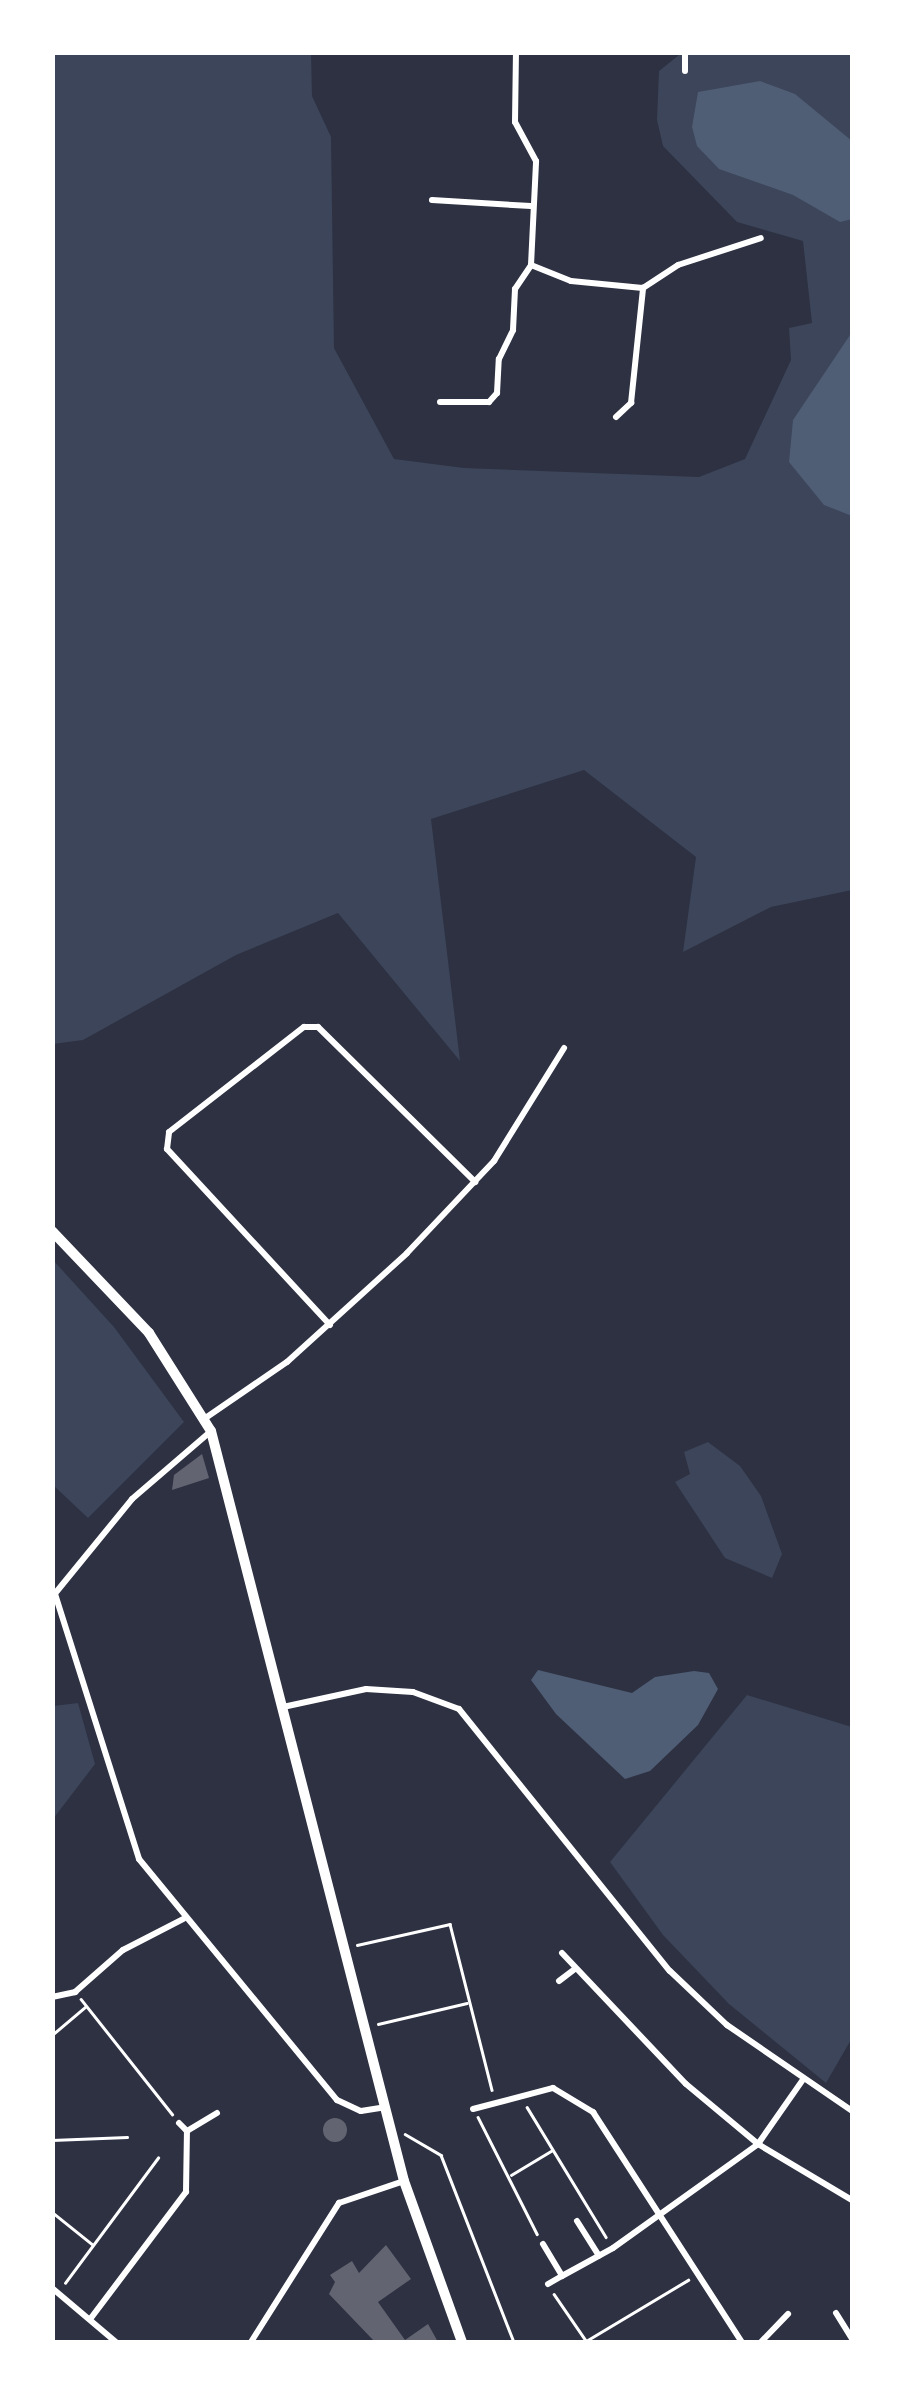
<!DOCTYPE html>
<style>
body{margin:0}
#map{position:relative;width:905px;height:2395px;overflow:hidden;background:#2d3142;font-family:"Noto Sans",sans-serif}
div>[style]{position:absolute}
.green>*{inset:0;background:#3c4559}
.water>*{inset:0;background:#4f5d75}
.building>*{inset:0;background:#626471}
.round{border-radius:50%}
.path>*{height:2.5px;margin:-1.25px;padding:0 1.25px;transform-origin:1.25px;border-radius:1.25px;background:#fff}
.minor>*{height:6px;margin:-3px;padding:0 3px;transform-origin:3px;border-radius:3px;background:#fff}
.primary>*{height:10px;margin:-5px;padding:0 5px;transform-origin:5px;border-radius:5px;background:#fff}
span{translate:-50% -50%;white-space:nowrap;text-align:center;line-height:1.15;-webkit-text-stroke:10px #fff;paint-order:stroke}
.frame{position:absolute;inset:0;border:55px solid #fff;pointer-events:none}
</style>
<div id="map">
<div class="green">
<div style="clip-path:polygon(700px 52px,852px 53px,852px 890px,771px 907px,683px 952px,696px 857px,584px 770px,431px 819px,460px 1061px,338px 913px,236px 955px,83px 1040px,53px 1044px,52px 53px,311px 53px,312px 96px,331px 137px,334px 348px,394px 459px,464px 468px,699px 477px,745px 459px,791px 360px,789px 328px,812px 323px,803px 241px,737px 222px,663px 146px,657px 120px,659px 71px,679px 55px)"></div>
<div style="clip-path:polygon(53px 1260px,114px 1327px,184px 1422px,88px 1518px,53px 1485px)"></div>
<div style="clip-path:polygon(708px 1442px,740px 1466px,761px 1496px,782px 1554px,772px 1578px,725px 1558px,675px 1482px,690px 1474px,684px 1452px)"></div>
<div style="clip-path:polygon(747px 1695px,852px 1727px,852px 2038px,826px 2083px,729px 2004px,663px 1935px,610px 1862px)"></div>
<div style="clip-path:polygon(78px 1703px,95px 1764px,53px 1819px,53px 1706px)"></div>
</div>
<div class="water">
<div style="clip-path:polygon(760px 81px,795px 94px,852px 141px,852px 219px,840px 222px,793px 195px,719px 169px,697px 146px,692px 127px,698px 92px)"></div>
<div style="clip-path:polygon(852px 332px,852px 516px,824px 505px,789px 462px,793px 420px)"></div>
<div style="clip-path:polygon(538px 1670px,632px 1693px,655px 1677px,694px 1671px,709px 1673px,718px 1689px,698px 1725px,650px 1771px,625px 1779px,556px 1714px,531px 1680px)"></div>
</div>
<div class="building">
<div style="clip-path:polygon(202px 1454px,209px 1478px,172px 1490px,174px 1475px)"></div>
<div class="round" style="left:323px;top:2118px;width:24px;height:24px"></div>
<div style="clip-path:polygon(386px 2245px,411px 2279px,378px 2302px,405px 2340px,428px 2324px,438px 2342px,375px 2342px,329px 2294px,335px 2282px,330px 2275px,352px 2261px,359px 2273px)"></div>
</div>
<div class="path">
<div style="left:357px;top:1945px;width:95px;rotate:-12.7deg"></div>
<div style="left:450px;top:1924px;width:171px;rotate:75.8deg"></div>
<div style="left:81px;top:1999px;width:147px;rotate:51.6deg"></div>
<div style="left:378px;top:2024px;width:91px;rotate:-13.3deg"></div>
<div style="left:52px;top:2035px;width:43px;rotate:-40.3deg"></div>
<div style="left:527px;top:2107px;width:152px;rotate:58.7deg"></div>
<div style="left:478px;top:2117px;width:131px;rotate:63.2deg"></div>
<div style="left:405px;top:2134px;width:42px;rotate:30.3deg"></div>
<div style="left:441px;top:2155px;width:201px;rotate:68.7deg"></div>
<div style="left:52px;top:2140px;width:75px;rotate:-2.3deg"></div>
<div style="left:511px;top:2175px;width:47px;rotate:-31deg"></div>
<div style="left:52px;top:2212px;width:51px;rotate:38.7deg"></div>
<div style="left:65px;top:2283px;width:156px;rotate:-53.4deg"></div>
<div style="left:554px;top:2294px;width:58px;rotate:55.5deg"></div>
<div style="left:586px;top:2341px;width:119px;rotate:-30.9deg"></div>
<div style="left:664px;top:2342px;width:7px"></div>
</div>
<div class="minor">
<div style="left:654px;top:52px;width:37px"></div>
<div style="left:685px;top:71px;width:17px;rotate:-90deg"></div>
<div style="left:432px;top:200px;width:99px;rotate:3.5deg"></div>
<div style="left:531px;top:265px;width:43px;rotate:21.8deg"></div>
<div style="left:571px;top:281px;width:72px;rotate:5.6deg"></div>
<div style="left:643px;top:288px;width:42px;rotate:-33.3deg"></div>
<div style="left:678px;top:265px;width:87px;rotate:-18deg"></div>
<div style="left:440px;top:402px;width:49px"></div>
<div style="left:489px;top:402px;width:12px;rotate:-48deg"></div>
<div style="left:497px;top:393px;width:34px;rotate:-87deg"></div>
<div style="left:499px;top:359px;width:32px;rotate:-64deg"></div>
<div style="left:513px;top:330px;width:41px;rotate:-87.2deg"></div>
<div style="left:515px;top:289px;width:29px;rotate:-56deg"></div>
<div style="left:531px;top:265px;width:104px;rotate:-87.2deg"></div>
<div style="left:536px;top:161px;width:44px;rotate:-118.3deg"></div>
<div style="left:515px;top:122px;width:70px;rotate:-89.2deg"></div>
<div style="left:616px;top:417px;width:21px;rotate:-43deg"></div>
<div style="left:631px;top:403px;width:116px;rotate:-84deg"></div>
<div style="left:330px;top:1325px;width:240px;rotate:-132.8deg"></div>
<div style="left:167px;top:1149px;width:17px;rotate:-83deg"></div>
<div style="left:169px;top:1132px;width:171px;rotate:-37.9deg"></div>
<div style="left:304px;top:1027px;width:14px"></div>
<div style="left:318px;top:1027px;width:221px;rotate:44.6deg"></div>
<div style="left:204px;top:1419px;width:101px;rotate:-34.5deg"></div>
<div style="left:287px;top:1362px;width:162px;rotate:-42.2deg"></div>
<div style="left:407px;top:1253px;width:127px;rotate:-46.6deg"></div>
<div style="left:494px;top:1161px;width:133px;rotate:-58.2deg"></div>
<div style="left:55px;top:1594px;width:278px;rotate:72.4deg"></div>
<div style="left:139px;top:1859px;width:312px;rotate:50.6deg"></div>
<div style="left:337px;top:2100px;width:26px;rotate:25deg"></div>
<div style="left:361px;top:2111px;width:24px;rotate:-9deg"></div>
<div style="left:53px;top:1596px;width:125px;rotate:-50.8deg"></div>
<div style="left:132px;top:1499px;width:104px;rotate:-40.7deg"></div>
<div style="left:283px;top:1707px;width:85px;rotate:-12.2deg"></div>
<div style="left:366px;top:1689px;width:47px;rotate:3.7deg"></div>
<div style="left:413px;top:1692px;width:49px;rotate:20.3deg"></div>
<div style="left:459px;top:1709px;width:336px;rotate:51.2deg"></div>
<div style="left:670px;top:1971px;width:79px;rotate:43.5deg"></div>
<div style="left:727px;top:2025px;width:152px;rotate:34.5deg"></div>
<div style="left:562px;top:1953px;width:180px;rotate:46.6deg"></div>
<div style="left:686px;top:2084px;width:94px;rotate:39.8deg"></div>
<div style="left:758px;top:2144px;width:109px;rotate:30.8deg"></div>
<div style="left:559px;top:1981px;width:20px;rotate:-37deg"></div>
<div style="left:52px;top:1997px;width:24px;rotate:-12deg"></div>
<div style="left:75px;top:1992px;width:64px;rotate:-41.2deg"></div>
<div style="left:123px;top:1950px;width:68px;rotate:-27.3deg"></div>
<div style="left:473px;top:2109px;width:83px;rotate:-14.7deg"></div>
<div style="left:553px;top:2088px;width:47px;rotate:31deg"></div>
<div style="left:593px;top:2112px;width:274px;rotate:57.1deg"></div>
<div style="left:179px;top:2123px;width:11px;rotate:45deg"></div>
<div style="left:577px;top:2221px;width:41px;rotate:57.8deg"></div>
<div style="left:543px;top:2244px;width:37px;rotate:59deg"></div>
<div style="left:562px;top:2276px;width:58px;rotate:-28.8deg"></div>
<div style="left:613px;top:2248px;width:178px;rotate:-35.6deg"></div>
<div style="left:758px;top:2144px;width:77px;rotate:-55.1deg"></div>
<div style="left:548px;top:2284px;width:16px;rotate:-30deg"></div>
<div style="left:52px;top:2288px;width:84px;rotate:40.2deg"></div>
<div style="left:836px;top:2313px;width:31px;rotate:58deg"></div>
<div style="left:91px;top:2318px;width:158px;rotate:-53deg"></div>
<div style="left:186px;top:2192px;width:61px;rotate:-89.1deg"></div>
<div style="left:187px;top:2131px;width:35px;rotate:-31deg"></div>
<div style="left:251px;top:2342px;width:165px;rotate:-57.7deg"></div>
<div style="left:339px;top:2203px;width:69px;rotate:-18.7deg"></div>
<div style="left:761px;top:2342px;width:39px;rotate:-46deg"></div>
</div>
<div class="primary">
<div style="left:52px;top:1231px;width:141px;rotate:46.4deg"></div>
<div style="left:149px;top:1333px;width:116px;rotate:57.7deg"></div>
<div style="left:211px;top:1431px;width:774px;rotate:75.57deg"></div>
<div style="left:404px;top:2181px;width:171px;rotate:70.2deg"></div>
</div>
<div class="frame"></div>
</div>
